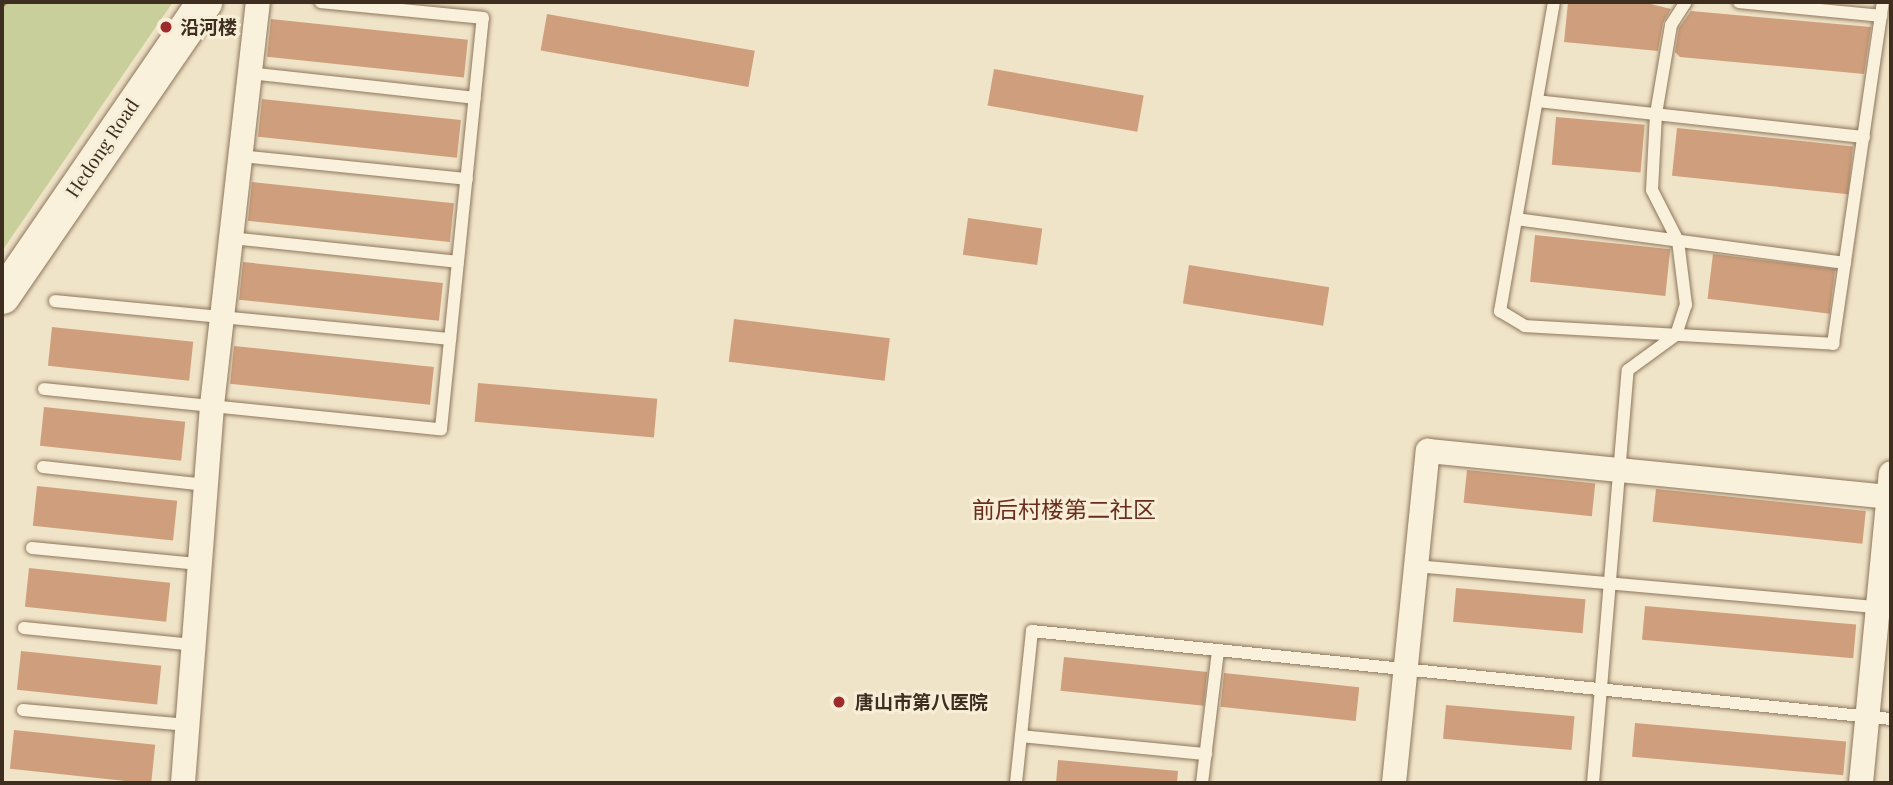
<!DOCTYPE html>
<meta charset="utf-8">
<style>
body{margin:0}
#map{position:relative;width:1893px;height:785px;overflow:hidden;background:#f0e4c8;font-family:"Playfair Display","Noto Sans SC",serif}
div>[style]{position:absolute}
.green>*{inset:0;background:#c9cf9b}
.building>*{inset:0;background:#cf9f7d;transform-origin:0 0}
.path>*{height:3.5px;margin-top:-1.75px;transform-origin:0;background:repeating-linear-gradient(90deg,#8d765c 0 5px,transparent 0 8.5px)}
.roads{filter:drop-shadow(0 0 2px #8d765c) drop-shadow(0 0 2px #8d765c)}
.lane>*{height:12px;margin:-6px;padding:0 6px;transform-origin:6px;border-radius:6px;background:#faf1dc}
.street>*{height:24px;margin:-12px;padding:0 12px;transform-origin:12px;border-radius:12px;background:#faf1dc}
.secondary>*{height:35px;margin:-17.5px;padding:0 17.5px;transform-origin:17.5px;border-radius:17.5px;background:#faf1dc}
.dots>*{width:19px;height:19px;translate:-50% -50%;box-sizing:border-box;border:4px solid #f7eed8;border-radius:50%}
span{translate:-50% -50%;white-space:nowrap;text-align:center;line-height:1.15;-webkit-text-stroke:6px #f7eed8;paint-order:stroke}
.poi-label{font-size:19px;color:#3d2e20;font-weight:700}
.left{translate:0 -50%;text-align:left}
.street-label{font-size:19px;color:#3d2e20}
.quarter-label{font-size:23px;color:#6b2e1e}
.frame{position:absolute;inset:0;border:4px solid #3d2e20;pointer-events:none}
</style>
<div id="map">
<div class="green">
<div style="clip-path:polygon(2px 2px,173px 2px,2px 251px)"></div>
</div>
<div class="building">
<div style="clip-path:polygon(1568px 2px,1643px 2px,1671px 9px,1663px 23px,1658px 51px,1564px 42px)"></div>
<div style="clip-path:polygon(1691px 11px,1871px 27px,1864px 74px,1680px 57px,1675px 52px,1679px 28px)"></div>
<div style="left:547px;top:14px;width:211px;height:37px;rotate:10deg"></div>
<div style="left:271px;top:19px;width:198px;height:38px;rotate:6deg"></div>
<div style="left:994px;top:69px;width:152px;height:37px;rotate:10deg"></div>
<div style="left:262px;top:99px;width:200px;height:38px;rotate:6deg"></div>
<div style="left:1556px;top:117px;width:89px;height:48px;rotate:5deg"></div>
<div style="left:1677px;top:128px;width:177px;height:48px;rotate:6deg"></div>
<div style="left:252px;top:182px;width:203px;height:39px;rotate:6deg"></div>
<div style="left:968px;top:218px;width:75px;height:37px;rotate:8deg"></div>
<div style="left:1535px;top:235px;width:136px;height:47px;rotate:6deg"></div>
<div style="left:1713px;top:254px;width:123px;height:45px;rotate:7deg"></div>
<div style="left:243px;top:262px;width:201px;height:38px;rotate:6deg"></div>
<div style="left:1189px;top:265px;width:142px;height:39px;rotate:9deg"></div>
<div style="left:734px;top:319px;width:157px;height:43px;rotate:7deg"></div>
<div style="left:52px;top:327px;width:142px;height:39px;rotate:6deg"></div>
<div style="left:234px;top:346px;width:201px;height:38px;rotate:6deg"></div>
<div style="left:478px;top:383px;width:180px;height:39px;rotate:5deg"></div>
<div style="left:44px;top:407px;width:142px;height:39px;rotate:6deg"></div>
<div style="left:1467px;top:470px;width:129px;height:33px;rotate:6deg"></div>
<div style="left:37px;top:486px;width:141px;height:40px;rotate:6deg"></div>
<div style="left:1656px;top:489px;width:211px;height:33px;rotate:6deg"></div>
<div style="left:29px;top:568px;width:142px;height:39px;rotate:6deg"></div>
<div style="left:1456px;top:588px;width:130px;height:34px;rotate:5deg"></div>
<div style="left:1645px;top:606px;width:212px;height:34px;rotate:5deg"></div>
<div style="left:21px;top:651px;width:141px;height:39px;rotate:6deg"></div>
<div style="left:1064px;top:657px;width:144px;height:34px;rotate:6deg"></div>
<div style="left:1224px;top:673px;width:136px;height:34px;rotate:6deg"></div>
<div style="left:1446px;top:705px;width:129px;height:34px;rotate:5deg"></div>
<div style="left:1635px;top:723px;width:212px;height:34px;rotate:5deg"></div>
<div style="left:14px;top:730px;width:142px;height:39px;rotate:6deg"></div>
<div style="clip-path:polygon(1058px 760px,1178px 771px,1177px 783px,1056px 783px)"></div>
</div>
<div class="path">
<div style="left:2px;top:6px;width:6px;rotate:-45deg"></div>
</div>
<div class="roads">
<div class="lane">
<div style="left:1554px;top:2px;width:314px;rotate:99.9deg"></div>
<div style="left:1500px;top:311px;width:29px;rotate:31deg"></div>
<div style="left:1525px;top:326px;width:309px;rotate:3.3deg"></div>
<div style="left:1833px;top:344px;width:346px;rotate:-81.7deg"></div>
<div style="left:1739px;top:2px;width:143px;rotate:5.6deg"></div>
<div style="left:249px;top:73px;width:227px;rotate:6.3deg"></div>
<div style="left:1537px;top:101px;width:329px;rotate:6.3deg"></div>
<div style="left:240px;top:156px;width:228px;rotate:5.8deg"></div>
<div style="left:1516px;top:219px;width:332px;rotate:7.6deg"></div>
<div style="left:231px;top:238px;width:228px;rotate:6deg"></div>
<div style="left:55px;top:301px;width:397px;rotate:5.5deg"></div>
<div style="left:44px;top:389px;width:399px;rotate:5.8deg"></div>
<div style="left:441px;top:429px;width:413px;rotate:-84.2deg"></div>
<div style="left:483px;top:18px;width:163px;rotate:-174.4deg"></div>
<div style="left:43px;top:467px;width:164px;rotate:6.3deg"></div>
<div style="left:32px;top:548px;width:168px;rotate:5.5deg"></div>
<div style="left:1416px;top:566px;width:477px;rotate:5.1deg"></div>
<div style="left:24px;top:628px;width:170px;rotate:5.7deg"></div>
<div style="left:23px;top:710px;width:165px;rotate:5.2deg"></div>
<div style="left:1021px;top:736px;width:186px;rotate:5.6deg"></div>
<div style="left:1016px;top:783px;width:153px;rotate:-84deg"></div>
<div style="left:1032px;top:631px;width:863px;rotate:5.85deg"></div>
<div style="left:1202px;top:783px;width:134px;rotate:-83.1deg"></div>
<div style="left:1593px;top:783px;width:414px;rotate:-85.2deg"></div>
<div style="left:1628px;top:370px;width:59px;rotate:-36.1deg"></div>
<div style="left:1676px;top:335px;width:32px;rotate:-72deg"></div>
<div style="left:1686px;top:305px;width:64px;rotate:-97.1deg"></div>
<div style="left:1678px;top:241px;width:57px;rotate:-117deg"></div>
<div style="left:1652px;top:190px;width:76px;rotate:-87deg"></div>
<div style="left:1656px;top:114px;width:90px;rotate:-80.4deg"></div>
<div style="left:1671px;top:25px;width:27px;rotate:-57deg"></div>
</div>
<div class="street">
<div style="left:183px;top:783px;width:379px;rotate:-85.6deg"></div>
<div style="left:212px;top:405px;width:406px;rotate:-83.5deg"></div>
<div style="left:1394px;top:783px;width:334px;rotate:-84.2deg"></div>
<div style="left:1428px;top:451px;width:463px;rotate:5.7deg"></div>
<div style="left:1861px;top:783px;width:311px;rotate:-84.5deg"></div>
</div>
<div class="secondary">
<div style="left:2px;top:296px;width:357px;rotate:-55.5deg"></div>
</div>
</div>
<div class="dots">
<div style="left:166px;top:27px;background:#9e2a2b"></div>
<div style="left:839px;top:702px;background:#9e2a2b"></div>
</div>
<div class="poi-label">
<span class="left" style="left:180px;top:27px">沿河楼</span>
<span class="left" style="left:855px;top:702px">唐山市第八医院</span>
</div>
<div class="street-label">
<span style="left:102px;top:148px;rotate:-56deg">Hedong Road</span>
</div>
<div class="quarter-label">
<span style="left:1064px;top:509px">前后村楼第二社区</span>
</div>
<div class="frame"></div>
</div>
